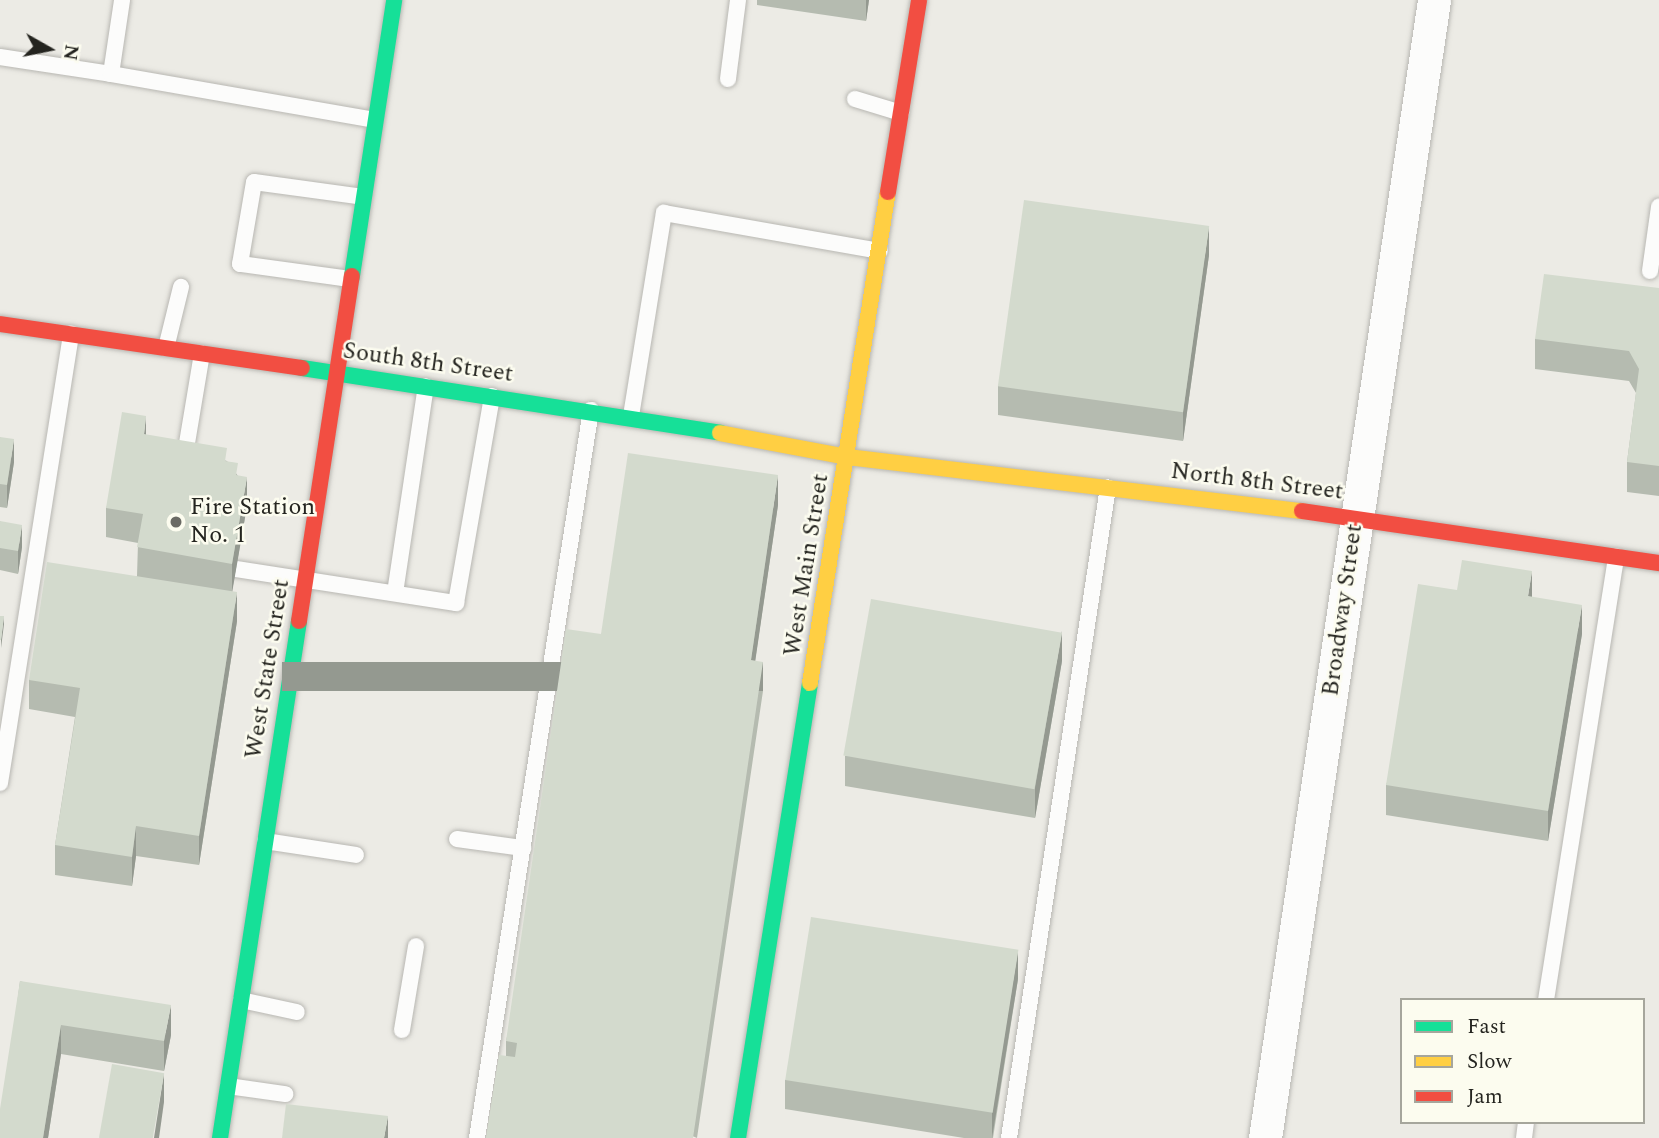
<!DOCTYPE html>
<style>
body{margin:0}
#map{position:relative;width:1659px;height:1138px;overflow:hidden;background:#ecebe5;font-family:Spectral,serif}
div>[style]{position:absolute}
.roads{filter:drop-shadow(0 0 2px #b8b7b2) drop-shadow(0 0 2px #b8b7b2)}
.lane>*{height:16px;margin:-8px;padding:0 8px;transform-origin:8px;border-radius:8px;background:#fcfcfb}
.street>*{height:33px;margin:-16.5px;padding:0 16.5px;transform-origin:16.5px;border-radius:16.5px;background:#fcfcfb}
.fast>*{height:16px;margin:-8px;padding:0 8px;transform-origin:8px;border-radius:8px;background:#16e098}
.slow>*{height:16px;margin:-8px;padding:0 8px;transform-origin:8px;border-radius:8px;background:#ffcf43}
.jam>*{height:16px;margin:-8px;padding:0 8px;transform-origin:8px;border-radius:8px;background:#f24e42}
.wall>*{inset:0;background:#b5bbb0}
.shaded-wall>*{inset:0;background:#949990;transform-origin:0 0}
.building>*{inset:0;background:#d3dacd;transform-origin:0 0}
.dots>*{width:19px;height:19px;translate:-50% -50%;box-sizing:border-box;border:4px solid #fcfcef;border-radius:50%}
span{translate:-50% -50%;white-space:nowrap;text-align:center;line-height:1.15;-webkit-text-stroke:5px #fcfcef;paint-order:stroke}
.street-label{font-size:24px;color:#24241f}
.poi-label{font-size:24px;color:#24241f}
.left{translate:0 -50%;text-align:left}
.legend{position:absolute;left:1400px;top:998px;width:245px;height:126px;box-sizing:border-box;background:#fcfcef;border:2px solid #a6a69c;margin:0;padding:9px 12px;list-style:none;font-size:21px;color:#24241f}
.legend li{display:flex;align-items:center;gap:14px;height:35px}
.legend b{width:35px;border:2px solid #a6a69c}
.north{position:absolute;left:14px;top:14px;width:70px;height:70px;-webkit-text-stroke:5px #fcfcef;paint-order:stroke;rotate:99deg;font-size:19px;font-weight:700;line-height:28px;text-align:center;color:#24241f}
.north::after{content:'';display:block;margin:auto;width:24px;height:32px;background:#24241f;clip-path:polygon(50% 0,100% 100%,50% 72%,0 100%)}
</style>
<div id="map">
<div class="roads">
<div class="lane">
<div style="left:0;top:57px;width:112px;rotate:8.7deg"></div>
<div style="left:111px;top:74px;width:75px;rotate:-81.5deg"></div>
<div style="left:111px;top:74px;width:268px;rotate:9.9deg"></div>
<div style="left:728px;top:79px;width:80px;rotate:-82.8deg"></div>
<div style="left:855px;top:99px;width:48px;rotate:16.9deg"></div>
<div style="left:1650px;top:271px;width:65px;rotate:-82deg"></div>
<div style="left:350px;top:279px;width:111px;rotate:-172.2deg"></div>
<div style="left:240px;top:264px;width:83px;rotate:-80.3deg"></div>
<div style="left:254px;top:182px;width:110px;rotate:7.8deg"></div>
<div style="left:166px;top:348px;width:63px;rotate:-76.2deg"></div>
<div style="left:631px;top:416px;width:206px;rotate:-80.8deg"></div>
<div style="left:664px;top:213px;width:219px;rotate:10deg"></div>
<div style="left:184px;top:461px;width:109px;rotate:-80.5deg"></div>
<div style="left:236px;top:569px;width:223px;rotate:8.8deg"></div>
<div style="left:456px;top:603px;width:210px;rotate:-80.1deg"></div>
<div style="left:395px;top:593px;width:209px;rotate:-81.5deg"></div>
<div style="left:0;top:783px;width:455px;rotate:-81deg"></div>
<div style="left:457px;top:839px;width:67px;rotate:7.8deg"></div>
<div style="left:265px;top:841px;width:92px;rotate:8.7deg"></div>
<div style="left:241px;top:1000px;width:57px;rotate:12.1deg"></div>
<div style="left:1546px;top:1000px;width:449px;rotate:-81deg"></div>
<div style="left:402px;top:1030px;width:85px;rotate:-80.5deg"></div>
<div style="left:228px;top:1086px;width:58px;rotate:8deg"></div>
<div style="left:477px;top:1138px;width:737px;rotate:-81.1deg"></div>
<div style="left:1009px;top:1138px;width:658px;rotate:-81.35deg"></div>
<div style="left:1524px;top:1138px;width:16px;rotate:-83deg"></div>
</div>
<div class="street">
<div style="left:1265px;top:1138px;width:1150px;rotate:-81.55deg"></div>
</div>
<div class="fast">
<div style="left:352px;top:276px;width:279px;rotate:-81.3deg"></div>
<div style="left:302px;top:368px;width:423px;rotate:8.8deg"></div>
<div style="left:220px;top:1138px;width:523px;rotate:-81.31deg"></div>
<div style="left:738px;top:1138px;width:461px;rotate:-81deg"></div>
</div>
<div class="slow">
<div style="left:720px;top:433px;width:129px;rotate:10.7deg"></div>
<div style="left:847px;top:457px;width:458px;rotate:6.8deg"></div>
<div style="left:810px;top:683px;width:497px;rotate:-81deg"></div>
</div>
<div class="jam">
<div style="left:888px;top:192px;width:194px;rotate:-80.8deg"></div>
<div style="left:0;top:324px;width:305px;rotate:8.3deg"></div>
<div style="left:1302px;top:511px;width:361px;rotate:8.3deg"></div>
<div style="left:299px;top:621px;width:349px;rotate:-81.3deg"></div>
</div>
</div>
<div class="wall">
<div style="clip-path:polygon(757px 0,869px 0,866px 21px,757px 5px)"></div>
<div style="clip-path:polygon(1209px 255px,1183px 441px,998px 415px,998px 386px)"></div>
<div style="clip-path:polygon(1659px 288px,1659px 496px,1627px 492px,1627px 462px,1636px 393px,1629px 381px,1535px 369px,1535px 339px)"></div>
<div style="clip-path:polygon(146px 435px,227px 461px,238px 476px,247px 506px,232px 591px,237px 621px,199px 865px,136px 856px,132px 886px,55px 875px,55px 845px,75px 717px,29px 709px,29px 680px,137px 576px,138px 543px,106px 537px,106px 508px)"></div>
<div style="clip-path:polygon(0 437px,14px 462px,7px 508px,0 507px)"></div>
<div style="clip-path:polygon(778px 505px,755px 661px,763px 691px,697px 1138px,506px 1056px,506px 1041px,601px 634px)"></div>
<div style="clip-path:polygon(0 521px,22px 547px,18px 574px,0 570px)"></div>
<div style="clip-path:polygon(1457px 590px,1532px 597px,1582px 634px,1548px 841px,1386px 815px,1386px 785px)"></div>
<div style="clip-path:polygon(1062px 661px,1035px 818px,845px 786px,845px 756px)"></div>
<div style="clip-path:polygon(1018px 979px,993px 1138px,964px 1138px,785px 1109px,785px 1080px)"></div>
<div style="clip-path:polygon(20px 981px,171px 1035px,164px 1071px,61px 1054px,48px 1138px,0 1138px)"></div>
</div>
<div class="shaded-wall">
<div style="clip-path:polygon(866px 0,869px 0,866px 21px)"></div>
<div style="clip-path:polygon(1209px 226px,1209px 255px,1183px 441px,1183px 412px)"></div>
<div style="clip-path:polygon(146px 416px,146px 446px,144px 434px)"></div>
<div style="clip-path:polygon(14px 439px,14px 462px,7px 508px,7px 485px)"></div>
<div style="clip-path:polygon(778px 475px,778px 505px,751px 690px,751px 660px)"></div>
<div style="clip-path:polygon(247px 477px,247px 506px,232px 593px,232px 564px)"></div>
<div style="clip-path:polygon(22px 525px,22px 547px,18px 574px,18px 551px)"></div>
<div style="clip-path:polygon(1532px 571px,1532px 600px,1528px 596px)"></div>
<div style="clip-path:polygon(237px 592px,237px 621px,199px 865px,199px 836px)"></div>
<div style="clip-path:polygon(1582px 605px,1582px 634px,1548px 841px,1548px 811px)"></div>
<div style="clip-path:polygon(4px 616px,4px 624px,1px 648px,1px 640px)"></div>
<div style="clip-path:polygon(1062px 631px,1062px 661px,1035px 818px,1035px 788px)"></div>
<div style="left:763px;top:662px;width:29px;height:481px;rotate:90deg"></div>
<div style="clip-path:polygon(136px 826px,136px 856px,132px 886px,132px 857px)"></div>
<div style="clip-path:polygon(1018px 950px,1018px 979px,992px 1138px,992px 1113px)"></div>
<div style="clip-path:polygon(171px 1005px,171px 1035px,164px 1071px,164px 1041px)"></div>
<div style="clip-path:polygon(61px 1025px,61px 1054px,48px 1138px,43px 1138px)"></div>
<div style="clip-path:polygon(164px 1073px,164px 1102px,159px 1138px,154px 1138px)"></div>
<div style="clip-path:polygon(388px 1116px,388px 1138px,384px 1138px)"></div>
</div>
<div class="building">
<div style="left:1024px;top:200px;width:187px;height:188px;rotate:8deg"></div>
<div style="clip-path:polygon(1544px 274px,1659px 288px,1659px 466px,1627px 462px,1639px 369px,1629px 351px,1535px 339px)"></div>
<div style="clip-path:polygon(122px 412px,146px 416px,144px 434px,227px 448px,225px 461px,238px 463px,236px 475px,247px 477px,232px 564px,137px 547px,143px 514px,106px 508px)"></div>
<div style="clip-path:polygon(0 437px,14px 439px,7px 485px,0 484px)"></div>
<div style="clip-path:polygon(628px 453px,778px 475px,751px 660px,763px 662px,693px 1138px,486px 1138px,499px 1055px,515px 1057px,517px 1043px,506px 1041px,566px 629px,601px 634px)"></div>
<div style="clip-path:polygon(0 521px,22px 525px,18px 551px,0 548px)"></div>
<div style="clip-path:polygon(1462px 560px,1532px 571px,1528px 596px,1582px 605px,1548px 811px,1386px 785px,1418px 584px,1457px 590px)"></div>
<div style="clip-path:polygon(47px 562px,237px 592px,199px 836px,136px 826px,132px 857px,55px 845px,80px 688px,29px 680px)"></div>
<div style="left:871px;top:599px;width:194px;height:159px;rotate:10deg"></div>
<div style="clip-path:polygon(0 616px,4px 616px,1px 640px,0 640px)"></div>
<div style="left:811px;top:917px;width:210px;height:165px;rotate:9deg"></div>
<div style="clip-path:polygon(20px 981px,171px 1005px,164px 1041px,61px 1025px,43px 1138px,0 1138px,0 1109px)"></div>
<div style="left:112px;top:1064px;width:53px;height:75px;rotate:10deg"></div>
<div style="clip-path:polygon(286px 1104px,388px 1116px,384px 1138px,282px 1138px)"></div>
</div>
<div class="dots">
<div style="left:176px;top:522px;background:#6a6a64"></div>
</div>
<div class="street-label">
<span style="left:428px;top:363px;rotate:8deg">South 8th Street</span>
<span style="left:1257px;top:482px;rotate:7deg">North 8th Street</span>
<span style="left:807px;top:565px;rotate:-81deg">West Main Street</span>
<span style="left:1343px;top:610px;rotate:-82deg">Broadway Street</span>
<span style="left:268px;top:669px;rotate:-81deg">West State Street</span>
</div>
<div class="poi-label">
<span class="left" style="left:190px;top:522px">Fire Station<br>No. 1</span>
</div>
<ul class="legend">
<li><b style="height:9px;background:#16e098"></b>Fast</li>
<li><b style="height:9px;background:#ffcf43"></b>Slow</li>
<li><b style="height:9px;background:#f24e42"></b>Jam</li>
</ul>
<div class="north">N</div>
</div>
